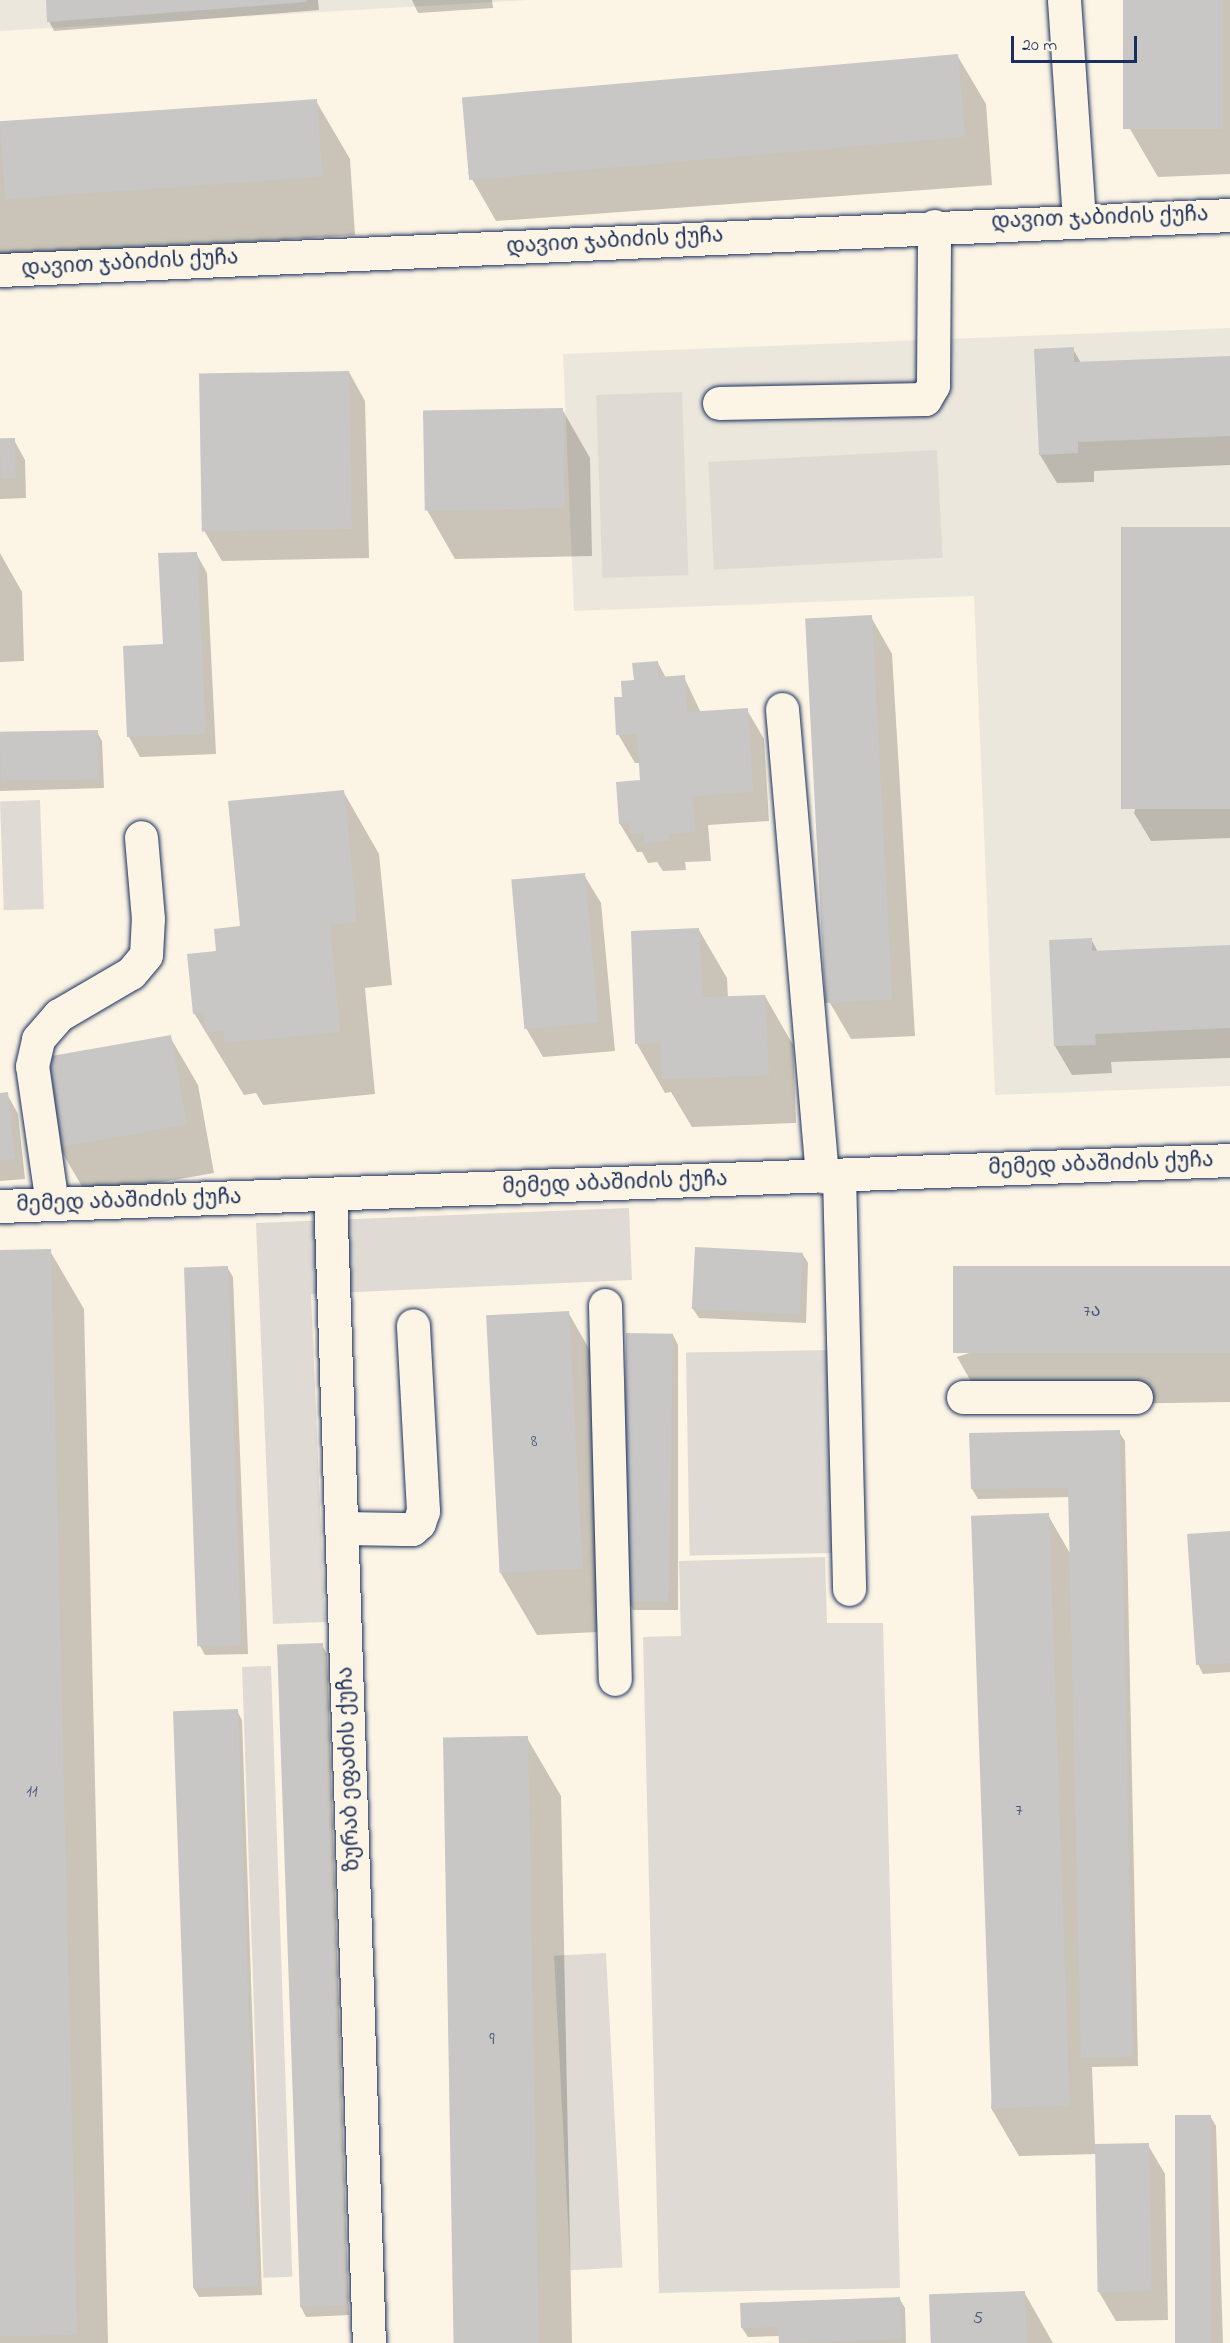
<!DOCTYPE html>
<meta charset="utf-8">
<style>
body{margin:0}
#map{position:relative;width:1230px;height:2343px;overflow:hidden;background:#fcf5e5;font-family:"Indie Flower","Noto Sans Georgian",sans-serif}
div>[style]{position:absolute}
.built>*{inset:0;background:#ece7dc}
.green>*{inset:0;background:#dfdbd4;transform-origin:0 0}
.shadow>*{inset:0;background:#0003}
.building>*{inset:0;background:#c8c7c6;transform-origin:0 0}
.roads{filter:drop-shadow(0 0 2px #1b2f5e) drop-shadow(0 0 2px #1b2f5e)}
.minor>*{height:33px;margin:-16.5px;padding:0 16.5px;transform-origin:16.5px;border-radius:16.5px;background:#fcf5e5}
span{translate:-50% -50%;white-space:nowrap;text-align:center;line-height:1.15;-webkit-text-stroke:6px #fcf5e5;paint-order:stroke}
.number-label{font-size:18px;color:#465578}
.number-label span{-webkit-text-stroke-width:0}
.street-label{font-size:21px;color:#1b2f5e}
.scale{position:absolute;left:1011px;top:36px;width:126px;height:27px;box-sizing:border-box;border:3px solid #1b2f5e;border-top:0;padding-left:8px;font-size:18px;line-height:21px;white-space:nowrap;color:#1b2f5e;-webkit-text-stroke:4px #fcf5e5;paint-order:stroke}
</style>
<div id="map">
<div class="built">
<div style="clip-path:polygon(0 0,528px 0,0 31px)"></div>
<div style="clip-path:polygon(1230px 328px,1230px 1086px,995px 1095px,974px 596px,574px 611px,563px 354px)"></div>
</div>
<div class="green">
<div style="left:682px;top:392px;width:183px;height:86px;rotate:88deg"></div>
<div style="left:937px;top:450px;width:108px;height:229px;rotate:87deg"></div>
<div style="left:40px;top:800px;width:109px;height:40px;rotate:88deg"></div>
<div style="clip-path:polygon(629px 1208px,632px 1280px,311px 1294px,325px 1622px,273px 1624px,256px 1223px)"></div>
<div style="left:830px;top:1350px;width:203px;height:144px;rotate:89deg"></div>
<div style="clip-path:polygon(825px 1557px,827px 1623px,883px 1623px,900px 2288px,659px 2293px,643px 1637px,681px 1636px,679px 1561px)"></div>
<div style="left:271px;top:1666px;width:611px;height:29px;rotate:88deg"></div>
<div style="left:606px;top:1953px;width:315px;height:52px;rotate:87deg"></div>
</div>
<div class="shadow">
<div style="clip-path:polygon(47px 0,318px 0,319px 10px,54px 31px,49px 21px)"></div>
<div style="clip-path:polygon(412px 0,492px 0,493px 8px,418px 13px)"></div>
<div style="clip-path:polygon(1125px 0,1230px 0,1230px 174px,1158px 177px,1130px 129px)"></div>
<div style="clip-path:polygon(957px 55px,986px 104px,992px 185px,496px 221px,468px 172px)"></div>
<div style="clip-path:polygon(316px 101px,350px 159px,355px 235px,0 259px,0 122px)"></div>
<div style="clip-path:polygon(1073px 349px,1081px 363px,1230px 357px,1230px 465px,1094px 471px,1094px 482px,1057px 483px,1040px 455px)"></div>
<div style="clip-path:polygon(349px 372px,365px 401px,369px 558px,222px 561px,205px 532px,201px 376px)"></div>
<div style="clip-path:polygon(562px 409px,590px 458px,592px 556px,455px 559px,427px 510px)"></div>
<div style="clip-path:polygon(0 440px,14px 440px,25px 460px,26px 498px,0 499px)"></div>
<div style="clip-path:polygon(1230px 528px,1230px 838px,1151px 841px,1134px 813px)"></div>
<div style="clip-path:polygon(0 553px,22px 592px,24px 661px,0 662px)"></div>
<div style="clip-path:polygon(196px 553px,207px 573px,216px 754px,140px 757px,129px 737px,125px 648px,164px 646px)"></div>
<div style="clip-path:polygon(871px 617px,892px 654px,915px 1036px,851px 1039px,830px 1003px)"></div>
<div style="clip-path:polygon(658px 663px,666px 678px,684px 677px,701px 713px,747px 710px,764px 739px,769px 821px,708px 825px,711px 861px,685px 862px,686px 870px,663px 871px,657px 862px,648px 863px,642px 852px,637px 852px,620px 824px,642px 782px,641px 763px,635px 763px,618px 734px,624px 699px,635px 682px)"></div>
<div style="clip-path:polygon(97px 732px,102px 741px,104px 788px,0 791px,0 735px)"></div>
<div style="clip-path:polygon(343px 791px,379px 854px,392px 985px,365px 988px,375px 1094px,263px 1105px,256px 1093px,244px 1095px,194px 1013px,218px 953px,242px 927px)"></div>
<div style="clip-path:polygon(584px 875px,601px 903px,615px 1051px,543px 1057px,526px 1028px)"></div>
<div style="clip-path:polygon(699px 930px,727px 978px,728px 998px,765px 996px,793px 1045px,796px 1123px,692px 1127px,671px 1092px,665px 1093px,637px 1044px,632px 932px)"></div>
<div style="clip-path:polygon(1091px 939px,1098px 952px,1230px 947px,1230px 1058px,1111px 1062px,1112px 1073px,1072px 1075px,1055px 1046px,1050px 941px)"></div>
<div style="clip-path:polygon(170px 1037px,198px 1085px,214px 1173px,87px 1195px,59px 1147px)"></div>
<div style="clip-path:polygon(0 1094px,7px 1094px,18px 1114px,25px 1179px,0 1181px)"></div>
<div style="clip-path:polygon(50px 1251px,84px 1309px,108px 2343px,0 2343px,0 1252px)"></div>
<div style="clip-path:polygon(802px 1253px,808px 1263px,806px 1323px,699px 1318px,693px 1309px)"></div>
<div style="clip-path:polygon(227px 1267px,233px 1277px,248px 1654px,205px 1655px,200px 1646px)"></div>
<div style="clip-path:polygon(1230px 1268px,1230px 1402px,985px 1406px,957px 1357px)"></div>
<div style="clip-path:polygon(568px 1312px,604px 1375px,617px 1631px,537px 1635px,500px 1572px,488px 1316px)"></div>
<div style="clip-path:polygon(673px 1335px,678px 1345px,678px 1610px,633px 1610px,628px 1600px)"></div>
<div style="clip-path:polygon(1119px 1432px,1125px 1441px,1138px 2066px,1092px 2067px,1095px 2146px,1148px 2145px,1165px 2174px,1168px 2320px,1116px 2321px,1099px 2292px,1097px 2154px,1019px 2156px,991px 2108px,1048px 1515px,1071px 1555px,1070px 1497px,978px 1499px,972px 1489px)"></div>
<div style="clip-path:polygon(1230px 1532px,1230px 1672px,1203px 1674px,1198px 1664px)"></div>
<div style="clip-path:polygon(322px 1645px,327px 1654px,349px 2315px,306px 2317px,301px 2307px)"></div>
<div style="clip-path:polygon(237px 1711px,242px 1720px,262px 2295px,199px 2297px,193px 2287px)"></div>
<div style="clip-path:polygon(527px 1738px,561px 1796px,572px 2343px,457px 2343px)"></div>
<div style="clip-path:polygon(1210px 2116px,1216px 2126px,1223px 2343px,1183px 2343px)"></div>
<div style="clip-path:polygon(1024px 2292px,1053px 2343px,932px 2343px)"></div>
<div style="clip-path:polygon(899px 2298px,905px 2308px,906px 2343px,780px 2343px,780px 2336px,748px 2337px,742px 2328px)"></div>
</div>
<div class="building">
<div style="clip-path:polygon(46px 0,306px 0,307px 2px,47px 22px)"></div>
<div style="left:1123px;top:0;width:100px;height:129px"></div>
<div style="left:958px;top:54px;width:83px;height:498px;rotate:85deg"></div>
<div style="left:317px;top:99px;width:78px;height:318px;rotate:86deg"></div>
<div style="clip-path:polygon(1074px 347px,1074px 362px,1230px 356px,1230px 436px,1078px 442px,1078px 453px,1039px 455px,1034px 349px)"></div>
<div style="left:349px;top:371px;width:158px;height:150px;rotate:89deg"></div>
<div style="left:563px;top:408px;width:100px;height:140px;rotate:89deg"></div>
<div style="left:15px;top:438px;width:40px;height:15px;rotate:89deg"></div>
<div style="left:1230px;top:527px;width:282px;height:109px;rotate:90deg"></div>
<div style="clip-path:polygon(197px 552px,206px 734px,127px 737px,123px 646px,163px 644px,158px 553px)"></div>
<div style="left:872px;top:615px;width:385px;height:67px;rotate:87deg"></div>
<div style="clip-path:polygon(658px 661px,659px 677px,685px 675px,687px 712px,748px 708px,753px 792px,692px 796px,695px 832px,669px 834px,670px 841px,644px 843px,644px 833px,630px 834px,629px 823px,619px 824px,616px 782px,640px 780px,637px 734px,616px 735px,614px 697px,622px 697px,621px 681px,634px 680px,632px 663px)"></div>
<div style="left:98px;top:730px;width:49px;height:98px;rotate:89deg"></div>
<div style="clip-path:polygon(344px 790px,357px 922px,330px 925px,340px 1032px,225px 1043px,224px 1031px,207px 1032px,204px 1013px,193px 1014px,187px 954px,216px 951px,214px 929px,240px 926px,228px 801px)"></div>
<div style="left:585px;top:873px;width:150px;height:74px;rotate:85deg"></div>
<div style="clip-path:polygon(699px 928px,703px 997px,765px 995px,769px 1075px,662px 1079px,661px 1043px,635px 1044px,631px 931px)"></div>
<div style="clip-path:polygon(1092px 938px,1092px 951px,1230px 945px,1230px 1028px,1095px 1034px,1096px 1045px,1054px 1046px,1049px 940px)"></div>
<div style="left:171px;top:1035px;width:91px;height:130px;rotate:80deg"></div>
<div style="clip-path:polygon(8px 1092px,15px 1159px,0 1161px,0 1093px)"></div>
<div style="left:695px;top:1247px;width:108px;height:62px;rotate:3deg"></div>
<div style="clip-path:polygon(51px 1249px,77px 2335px,0 2336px,0 1250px)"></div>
<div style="left:228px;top:1266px;width:379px;height:44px;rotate:88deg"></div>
<div style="left:1230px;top:1266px;width:87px;height:277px;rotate:90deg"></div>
<div style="left:569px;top:1311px;width:258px;height:83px;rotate:87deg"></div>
<div style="left:626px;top:1333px;width:47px;height:268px;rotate:1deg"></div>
<div style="clip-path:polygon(1120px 1430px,1133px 2057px,1081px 2058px,1068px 1488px,971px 1489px,969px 1433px)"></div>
<div style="left:1049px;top:1513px;width:593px;height:78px;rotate:88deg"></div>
<div style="clip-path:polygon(1230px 1531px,1230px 1663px,1196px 1665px,1187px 1534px)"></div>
<div style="left:323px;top:1643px;width:663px;height:46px;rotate:88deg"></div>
<div style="left:238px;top:1709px;width:577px;height:65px;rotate:88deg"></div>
<div style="left:528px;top:1736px;width:607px;height:85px;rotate:89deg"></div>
<div style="left:1175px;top:2115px;width:36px;height:228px"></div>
<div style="left:1149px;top:2143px;width:148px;height:54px;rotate:89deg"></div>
<div style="left:1025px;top:2291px;width:52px;height:96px;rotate:88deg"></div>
<div style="clip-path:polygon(900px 2297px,902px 2339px,779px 2343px,778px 2327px,741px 2328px,740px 2303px)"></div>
</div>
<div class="roads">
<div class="minor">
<div style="left:1064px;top:0;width:221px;rotate:86.1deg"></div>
<div style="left:0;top:270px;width:1231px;rotate:-2.56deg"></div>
<div style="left:719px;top:403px;width:206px;rotate:-1.1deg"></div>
<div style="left:925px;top:399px;width:16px;rotate:-60deg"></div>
<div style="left:933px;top:385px;width:159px;rotate:-89.6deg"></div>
<div style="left:782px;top:709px;width:469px;rotate:85.1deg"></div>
<div style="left:839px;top:1175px;width:414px;rotate:88.6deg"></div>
<div style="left:330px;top:1194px;width:1150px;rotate:88.06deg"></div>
<div style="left:52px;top:1204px;width:139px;rotate:-98.2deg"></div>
<div style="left:32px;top:1066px;width:28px;rotate:-77deg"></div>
<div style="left:38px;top:1039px;width:32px;rotate:-49deg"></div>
<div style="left:59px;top:1015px;width:83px;rotate:-30.3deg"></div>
<div style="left:131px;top:973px;width:23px;rotate:-50deg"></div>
<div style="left:146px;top:955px;width:36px;rotate:-87deg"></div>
<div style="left:148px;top:919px;width:82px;rotate:-94.9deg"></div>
<div style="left:0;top:1206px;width:1231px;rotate:-2.14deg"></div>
<div style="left:605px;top:1305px;width:374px;rotate:88.5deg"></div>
<div style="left:963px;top:1397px;width:173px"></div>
<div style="left:343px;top:1528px;width:59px;rotate:1deg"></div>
<div style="left:402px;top:1529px;width:10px"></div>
<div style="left:412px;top:1529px;width:9px;rotate:-41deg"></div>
<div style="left:419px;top:1523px;width:13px;rotate:-72deg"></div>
<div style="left:423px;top:1511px;width:186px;rotate:-93.1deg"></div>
</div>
</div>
<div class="number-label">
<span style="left:1092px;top:1312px">7ა</span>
<span style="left:534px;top:1442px">8</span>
<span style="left:32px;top:1792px">11</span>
<span style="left:1019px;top:1811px">7</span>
<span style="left:492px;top:2040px">9</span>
<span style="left:978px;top:2319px">5</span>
</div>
<div class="street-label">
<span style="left:1100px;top:219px;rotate:-2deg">დავით ჯაბიძის ქუჩა</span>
<span style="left:615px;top:242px;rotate:-3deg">დავით ჯაბიძის ქუჩა</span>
<span style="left:130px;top:264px;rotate:-3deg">დავით ჯაბიძის ქუჩა</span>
<span style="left:1101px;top:1165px;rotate:-2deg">მემედ აბაშიძის ქუჩა</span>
<span style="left:615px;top:1184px;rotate:-2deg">მემედ აბაშიძის ქუჩა</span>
<span style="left:129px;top:1202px;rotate:-2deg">მემედ აბაშიძის ქუჩა</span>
<span style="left:350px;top:1769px;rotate:-92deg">ზურაბ ეფაძის ქუჩა</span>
</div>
<div class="scale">20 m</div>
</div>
